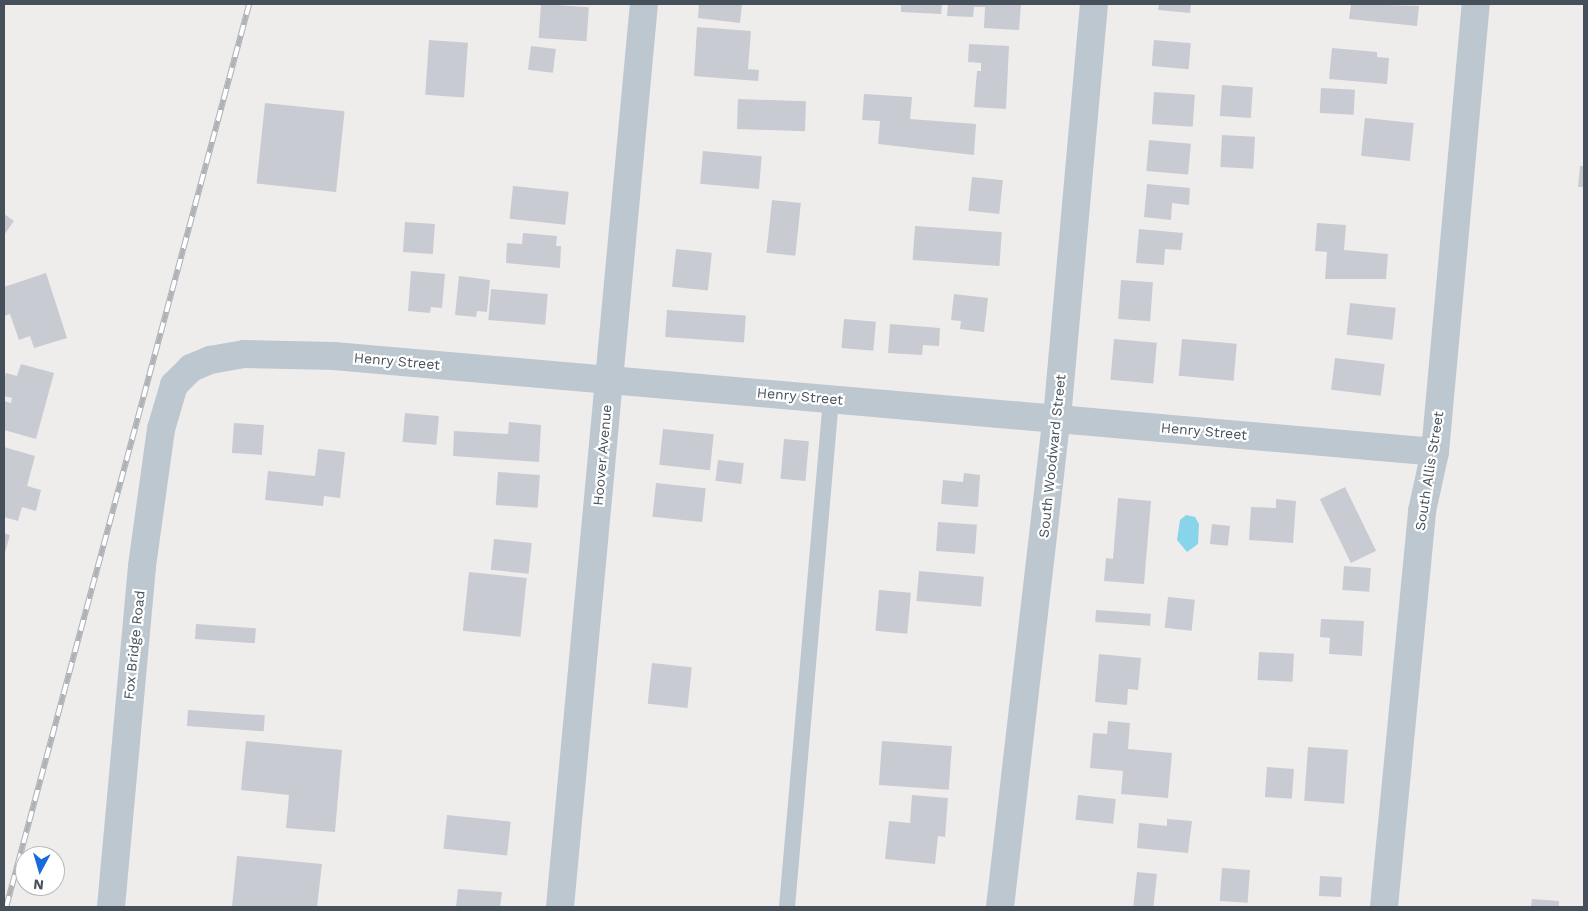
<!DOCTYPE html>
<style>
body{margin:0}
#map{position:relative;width:1588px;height:911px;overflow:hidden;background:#efecec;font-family:"Work Sans",sans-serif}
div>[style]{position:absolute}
.water>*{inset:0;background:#87d4eb}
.building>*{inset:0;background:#c9cbd2;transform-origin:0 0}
.lane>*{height:16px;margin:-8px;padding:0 8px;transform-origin:8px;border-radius:8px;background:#bdc7cf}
.street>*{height:28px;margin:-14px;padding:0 14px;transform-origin:14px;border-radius:14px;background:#bdc7cf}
.rail>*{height:5.5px;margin-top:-2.75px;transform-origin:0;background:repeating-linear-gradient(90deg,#fff 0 11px,#afb2b7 0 22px);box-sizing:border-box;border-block:1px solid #afb2b7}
span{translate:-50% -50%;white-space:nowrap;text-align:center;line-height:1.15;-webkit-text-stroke:4.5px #fff;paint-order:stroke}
.street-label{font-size:14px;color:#45505a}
.frame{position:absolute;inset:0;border:5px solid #45505a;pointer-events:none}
.north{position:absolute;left:15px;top:846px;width:50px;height:50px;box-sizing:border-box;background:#fff;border:1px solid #b5b9bd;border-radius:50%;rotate:186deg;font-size:14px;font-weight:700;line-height:20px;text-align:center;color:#45505a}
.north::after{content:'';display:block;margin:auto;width:18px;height:22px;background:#196bdd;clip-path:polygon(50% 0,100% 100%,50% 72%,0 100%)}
</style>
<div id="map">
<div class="water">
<div style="clip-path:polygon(1186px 515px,1195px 517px,1199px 524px,1198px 544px,1187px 552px,1177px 540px,1180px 520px)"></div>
</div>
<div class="building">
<div style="left:541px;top:4px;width:48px;height:34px;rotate:4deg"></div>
<div style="clip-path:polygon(699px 4px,742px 4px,740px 23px,698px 18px)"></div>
<div style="clip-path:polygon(901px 4px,942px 4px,941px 14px,901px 12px)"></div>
<div style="clip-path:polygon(948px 4px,1021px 4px,1019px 30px,984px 28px,985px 7px,974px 7px,973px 17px,947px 16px)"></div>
<div style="clip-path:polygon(1159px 4px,1191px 4px,1190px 13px,1158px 10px)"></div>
<div style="clip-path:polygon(1351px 4px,1419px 6px,1417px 26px,1349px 19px)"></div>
<div style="clip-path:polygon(697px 27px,751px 31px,748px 69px,759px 70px,758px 81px,694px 76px)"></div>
<div style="left:429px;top:40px;width:39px;height:55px;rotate:4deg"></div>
<div style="left:1154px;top:40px;width:37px;height:26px;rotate:5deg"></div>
<div style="clip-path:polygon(969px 44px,1009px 46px,1006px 109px,974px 107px,977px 71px,981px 71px,981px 63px,968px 62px)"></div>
<div style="left:531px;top:46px;width:25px;height:24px;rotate:7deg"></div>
<div style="clip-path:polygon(1332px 48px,1377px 52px,1377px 57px,1389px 58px,1387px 84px,1329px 79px)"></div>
<div style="left:1222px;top:85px;width:31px;height:31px;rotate:4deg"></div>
<div style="left:1321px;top:88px;width:34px;height:25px;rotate:3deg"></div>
<div style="left:1154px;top:92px;width:41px;height:32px;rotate:4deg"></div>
<div style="clip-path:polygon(864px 94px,912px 97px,910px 119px,976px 124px,974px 155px,878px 144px,880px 121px,862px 120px)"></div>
<div style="left:738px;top:99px;width:68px;height:30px;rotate:2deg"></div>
<div style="left:265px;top:103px;width:80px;height:81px;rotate:6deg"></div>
<div style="left:1365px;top:118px;width:49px;height:38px;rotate:6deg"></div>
<div style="left:1222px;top:135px;width:33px;height:32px;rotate:3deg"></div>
<div style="left:1149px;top:140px;width:42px;height:31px;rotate:5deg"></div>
<div style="left:703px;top:151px;width:59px;height:33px;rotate:5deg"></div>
<div style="clip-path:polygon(1580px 166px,1584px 166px,1584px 187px,1578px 187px)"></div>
<div style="left:972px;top:177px;width:31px;height:34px;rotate:6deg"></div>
<div style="clip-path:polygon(1147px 184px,1190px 188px,1189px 205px,1172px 203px,1171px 220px,1144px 217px)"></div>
<div style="left:513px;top:186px;width:56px;height:33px;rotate:6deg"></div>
<div style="left:772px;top:200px;width:29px;height:53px;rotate:6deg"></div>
<div style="clip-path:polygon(4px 214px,14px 221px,4px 235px)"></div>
<div style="left:405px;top:222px;width:30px;height:30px;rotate:4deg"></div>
<div style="clip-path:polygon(1317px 223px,1346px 225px,1344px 250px,1388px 254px,1386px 279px,1325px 279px,1327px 252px,1315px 251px)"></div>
<div style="left:915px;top:226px;width:87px;height:34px;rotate:4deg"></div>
<div style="clip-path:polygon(1139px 229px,1183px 233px,1181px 250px,1165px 249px,1164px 265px,1136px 263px)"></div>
<div style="clip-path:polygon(523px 233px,557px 236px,556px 246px,561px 246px,560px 268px,506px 263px,507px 243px,522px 244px)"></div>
<div style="left:676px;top:249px;width:36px;height:38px;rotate:6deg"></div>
<div style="clip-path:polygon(411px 271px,445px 274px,442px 308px,431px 307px,430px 313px,408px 311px)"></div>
<div style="clip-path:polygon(46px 273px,67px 338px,34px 348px,30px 336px,19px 340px,10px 314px,4px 316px,4px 287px)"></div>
<div style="clip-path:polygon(459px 276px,490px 280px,487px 312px,477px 311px,476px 317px,455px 315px)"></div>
<div style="left:1121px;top:280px;width:32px;height:39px;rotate:4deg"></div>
<div style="left:491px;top:289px;width:57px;height:31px;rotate:5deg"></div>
<div style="clip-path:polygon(954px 294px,988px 298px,984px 332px,960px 329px,961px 321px,951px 320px)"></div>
<div style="left:1350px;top:303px;width:46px;height:32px;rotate:6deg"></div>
<div style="left:667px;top:310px;width:79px;height:27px;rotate:4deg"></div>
<div style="left:844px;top:319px;width:32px;height:29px;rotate:5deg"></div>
<div style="clip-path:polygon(890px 324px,940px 328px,939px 346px,923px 345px,922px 355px,888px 353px)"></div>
<div style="left:1114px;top:339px;width:43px;height:41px;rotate:5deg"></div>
<div style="left:1182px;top:339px;width:55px;height:37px;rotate:5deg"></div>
<div style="left:1335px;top:358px;width:50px;height:32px;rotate:7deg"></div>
<div style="clip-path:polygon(21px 364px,54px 373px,36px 439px,4px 430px,4px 401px,11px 403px,12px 398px,4px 396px,4px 380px,6px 373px,17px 376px)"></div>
<div style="left:405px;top:413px;width:34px;height:29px;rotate:5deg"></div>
<div style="clip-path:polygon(509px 422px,541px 425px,539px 462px,453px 456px,454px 431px,508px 434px)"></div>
<div style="left:234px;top:423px;width:30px;height:30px;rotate:4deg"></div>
<div style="left:663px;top:429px;width:51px;height:36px;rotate:6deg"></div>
<div style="left:784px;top:439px;width:25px;height:40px;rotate:5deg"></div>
<div style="clip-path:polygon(4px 447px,35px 456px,27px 486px,41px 490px,36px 511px,22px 507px,18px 521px,4px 517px)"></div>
<div style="clip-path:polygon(318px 449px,345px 452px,340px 498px,324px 496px,323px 506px,265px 500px,268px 471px,315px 476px)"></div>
<div style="left:718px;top:460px;width:26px;height:21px;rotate:7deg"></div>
<div style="left:498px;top:472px;width:42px;height:33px;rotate:4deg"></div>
<div style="clip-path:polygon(964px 473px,980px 475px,978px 507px,941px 504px,943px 480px,963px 482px)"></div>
<div style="left:656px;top:483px;width:50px;height:34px;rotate:6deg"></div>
<div style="left:1345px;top:487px;width:71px;height:28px;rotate:64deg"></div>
<div style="clip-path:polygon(1118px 498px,1151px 501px,1144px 584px,1104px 581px,1106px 558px,1113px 559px)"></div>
<div style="clip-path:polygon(1276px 499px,1296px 501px,1293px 543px,1249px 540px,1251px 507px,1276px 508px)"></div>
<div style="left:938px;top:522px;width:39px;height:29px;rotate:4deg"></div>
<div style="left:1212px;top:524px;width:18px;height:20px;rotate:6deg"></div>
<div style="clip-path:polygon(4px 533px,10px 535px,4px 556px)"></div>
<div style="left:494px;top:539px;width:38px;height:31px;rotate:6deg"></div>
<div style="left:1344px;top:566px;width:27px;height:24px;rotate:4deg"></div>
<div style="left:919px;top:571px;width:65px;height:30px;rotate:5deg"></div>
<div style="left:469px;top:572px;width:58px;height:59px;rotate:6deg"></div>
<div style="left:879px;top:590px;width:32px;height:41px;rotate:5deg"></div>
<div style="left:1168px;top:597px;width:27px;height:31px;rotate:6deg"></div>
<div style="left:1096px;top:610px;width:55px;height:12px;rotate:4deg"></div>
<div style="clip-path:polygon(1321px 619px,1364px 621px,1362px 656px,1329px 654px,1330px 638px,1320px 637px)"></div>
<div style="left:196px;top:624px;width:60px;height:15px;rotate:4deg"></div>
<div style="left:1259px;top:652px;width:35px;height:28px;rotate:3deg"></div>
<div style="clip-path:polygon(1099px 654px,1141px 658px,1138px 690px,1128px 689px,1127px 705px,1095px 702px)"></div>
<div style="left:652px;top:663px;width:40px;height:41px;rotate:6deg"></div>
<div style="left:188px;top:710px;width:77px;height:16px;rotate:4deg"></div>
<div style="clip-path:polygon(1108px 721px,1130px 723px,1128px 749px,1172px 753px,1168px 798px,1121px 794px,1123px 771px,1090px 768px,1093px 733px,1107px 734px)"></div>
<div style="clip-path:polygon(246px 741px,342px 750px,335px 832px,286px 828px,289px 795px,241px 790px)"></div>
<div style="left:882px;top:741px;width:70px;height:44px;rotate:4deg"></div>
<div style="left:1308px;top:747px;width:40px;height:54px;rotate:4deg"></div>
<div style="left:1267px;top:767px;width:27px;height:30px;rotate:4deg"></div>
<div style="clip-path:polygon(912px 795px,948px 798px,945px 837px,938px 836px,935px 864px,885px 859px,889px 821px,910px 823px)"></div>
<div style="left:1078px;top:795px;width:38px;height:25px;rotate:6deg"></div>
<div style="left:447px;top:815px;width:64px;height:34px;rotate:6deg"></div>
<div style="clip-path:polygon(1167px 819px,1192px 821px,1188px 853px,1137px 848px,1139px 823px,1167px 826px)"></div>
<div style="clip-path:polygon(237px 856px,322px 864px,317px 907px,232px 907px)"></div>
<div style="left:1222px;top:868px;width:28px;height:33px;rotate:4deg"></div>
<div style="left:1137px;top:872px;width:20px;height:35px;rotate:6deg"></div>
<div style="left:1320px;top:876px;width:22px;height:20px;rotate:3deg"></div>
<div style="clip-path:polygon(458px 889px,502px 892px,500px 907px,456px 907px)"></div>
<div style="clip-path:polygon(1532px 899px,1559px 901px,1559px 907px,1531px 907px)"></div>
</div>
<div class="lane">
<div style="left:787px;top:907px;width:510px;rotate:-85.05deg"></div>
</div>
<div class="street">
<div style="left:111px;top:907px;width:342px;rotate:-84.8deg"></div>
<div style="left:142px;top:566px;width:138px;rotate:-82.1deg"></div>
<div style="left:161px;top:429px;width:46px;rotate:-73.5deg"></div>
<div style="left:174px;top:385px;width:24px;rotate:-45deg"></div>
<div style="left:191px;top:368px;width:21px;rotate:-23deg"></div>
<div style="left:210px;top:360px;width:35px;rotate:-10deg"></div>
<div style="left:244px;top:354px;width:90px;rotate:1.3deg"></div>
<div style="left:334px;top:356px;width:1105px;rotate:4.98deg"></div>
<div style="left:560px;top:907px;width:907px;rotate:-84.69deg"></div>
<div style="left:1000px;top:907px;width:492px;rotate:-83.4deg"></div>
<div style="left:1057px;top:418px;width:416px;rotate:-84.9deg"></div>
<div style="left:1384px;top:907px;width:398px;rotate:-84.5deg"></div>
<div style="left:1422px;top:511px;width:60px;rotate:-77.6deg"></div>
<div style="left:1435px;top:452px;width:450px;rotate:-84.8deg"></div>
</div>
<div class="rail">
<div style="left:6px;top:907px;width:935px;rotate:-74.94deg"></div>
</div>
<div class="street-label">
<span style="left:397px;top:361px;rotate:5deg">Henry Street</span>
<span style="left:800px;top:396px;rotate:5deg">Henry Street</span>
<span style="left:1204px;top:431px;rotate:5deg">Henry Street</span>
<span style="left:602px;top:455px;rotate:-85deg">Hoover Avenue</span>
<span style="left:1052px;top:456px;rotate:-84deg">South Woodward Street</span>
<span style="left:1429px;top:471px;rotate:-81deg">South Allis Street</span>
<span style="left:134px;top:645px;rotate:-84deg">Fox Bridge Road</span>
</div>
<div class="frame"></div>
<div class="north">N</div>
</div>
